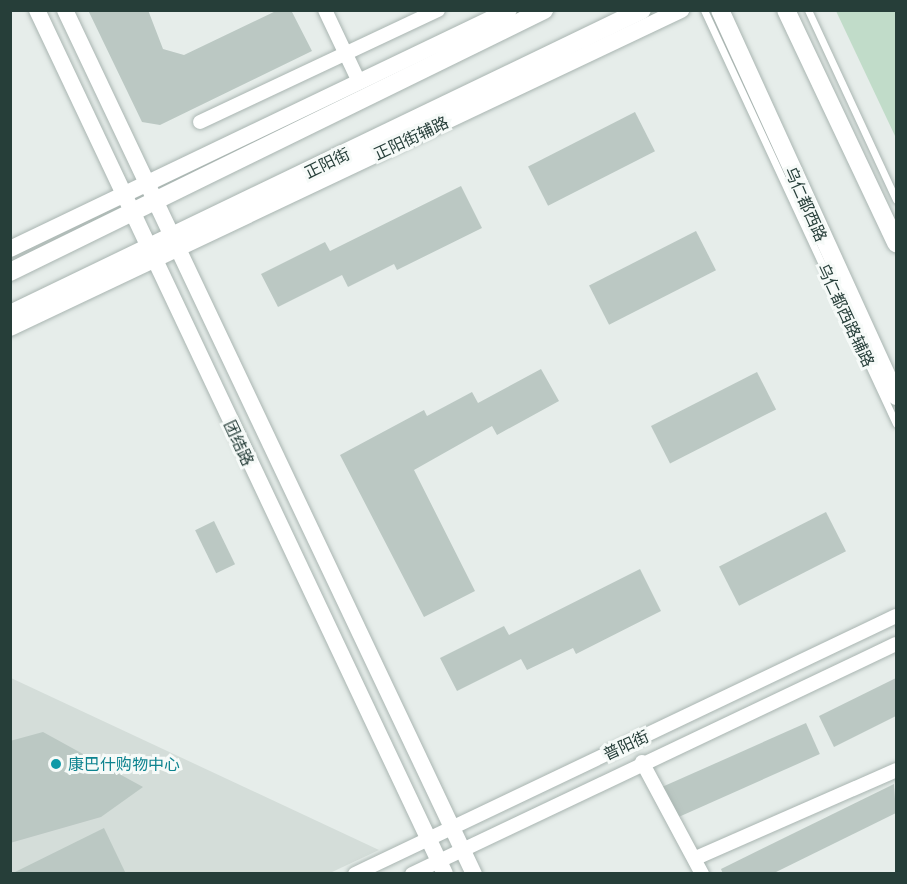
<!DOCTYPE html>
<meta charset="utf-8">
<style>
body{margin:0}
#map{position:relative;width:907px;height:884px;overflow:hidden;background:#e6edea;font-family:Manrope,"Noto Sans SC",sans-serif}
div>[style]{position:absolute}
.built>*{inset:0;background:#d4ddd9}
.green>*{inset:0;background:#c1dcc9}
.building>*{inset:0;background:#bbc8c3;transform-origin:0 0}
.roads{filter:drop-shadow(0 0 2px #a9b5b1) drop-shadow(0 0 2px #a9b5b1)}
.service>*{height:7px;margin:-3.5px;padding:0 3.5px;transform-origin:3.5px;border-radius:3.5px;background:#fff}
.minor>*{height:14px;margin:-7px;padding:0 7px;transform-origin:7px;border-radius:7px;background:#fff}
.tertiary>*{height:16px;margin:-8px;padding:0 8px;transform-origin:8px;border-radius:8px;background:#fff}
.secondary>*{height:18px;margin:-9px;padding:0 9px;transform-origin:9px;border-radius:9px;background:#fff}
.dots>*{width:16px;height:16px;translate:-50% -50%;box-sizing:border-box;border:3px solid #f6faf8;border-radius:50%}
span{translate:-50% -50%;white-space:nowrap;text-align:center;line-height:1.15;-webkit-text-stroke:6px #f6faf8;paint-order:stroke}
.street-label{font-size:16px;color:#263e39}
.culture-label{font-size:16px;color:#0d838f}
.left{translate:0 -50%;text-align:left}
.frame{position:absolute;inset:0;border:12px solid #263e39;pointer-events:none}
</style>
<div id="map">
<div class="built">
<div style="clip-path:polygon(11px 678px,379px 850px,330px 873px,11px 874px)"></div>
</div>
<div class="green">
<div style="clip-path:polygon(836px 11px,896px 11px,896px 138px)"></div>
</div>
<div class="building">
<div style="clip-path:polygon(88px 10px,148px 10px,163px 49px,184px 55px,278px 10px,291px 10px,312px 51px,160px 125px,142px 122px)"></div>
<div style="left:635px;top:112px;width:44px;height:120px;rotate:63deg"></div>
<div style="clip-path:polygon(461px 186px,482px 228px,397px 270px,394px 264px,348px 287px,342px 275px,278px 307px,261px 274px,325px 242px,330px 251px)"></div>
<div style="left:696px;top:231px;width:44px;height:120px;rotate:63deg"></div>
<div style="clip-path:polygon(541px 369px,559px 401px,497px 435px,492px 426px,414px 470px,475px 591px,424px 617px,340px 455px,424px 410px,427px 416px,472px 392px,478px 403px)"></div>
<div style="left:757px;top:372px;width:42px;height:119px;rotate:63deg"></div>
<div style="left:826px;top:512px;width:44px;height:120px;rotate:63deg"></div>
<div style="left:214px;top:521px;width:48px;height:21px;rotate:64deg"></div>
<div style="clip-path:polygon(640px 569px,661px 611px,576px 654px,573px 648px,527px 670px,521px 659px,457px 691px,440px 658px,504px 626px,509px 635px)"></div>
<div style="clip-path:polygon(896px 678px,896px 716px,834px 747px,819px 716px)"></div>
<div style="left:806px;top:723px;width:34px;height:157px;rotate:66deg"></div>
<div style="clip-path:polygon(43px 732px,143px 787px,101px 817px,10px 843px,10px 741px)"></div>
<div style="clip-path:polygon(894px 784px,896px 813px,772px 874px,723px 874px,721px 869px)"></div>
<div style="clip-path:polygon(104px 828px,126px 874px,11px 874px)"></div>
</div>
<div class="roads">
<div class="service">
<div style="left:704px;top:10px;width:456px;rotate:65.1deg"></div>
<div style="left:808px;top:10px;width:209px;rotate:65.1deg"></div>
</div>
<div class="minor">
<div style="left:325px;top:10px;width:80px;rotate:64.7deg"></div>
<div style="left:200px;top:122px;width:263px;rotate:-25.2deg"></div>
<div style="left:642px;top:762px;width:127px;rotate:61.8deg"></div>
<div style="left:696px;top:858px;width:219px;rotate:-23.7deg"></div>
<div style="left:355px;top:874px;width:599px;rotate:-25.5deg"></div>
<div style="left:412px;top:874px;width:536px;rotate:-25.42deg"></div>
</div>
<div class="tertiary">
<div style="left:37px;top:10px;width:955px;rotate:64.72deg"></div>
<div style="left:65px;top:10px;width:956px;rotate:64.67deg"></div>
<div style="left:10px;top:249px;width:553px;rotate:-25.59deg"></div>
<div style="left:10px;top:328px;width:743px;rotate:-25.36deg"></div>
</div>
<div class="secondary">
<div style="left:720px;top:10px;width:424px;rotate:65.5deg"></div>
<div style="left:786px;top:10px;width:258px;rotate:64.7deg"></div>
<div style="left:10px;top:272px;width:595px;rotate:-26.13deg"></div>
<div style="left:10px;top:314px;width:701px;rotate:-25.69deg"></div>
</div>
</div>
<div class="dots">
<div style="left:56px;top:764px;background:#0f9aa8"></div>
</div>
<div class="street-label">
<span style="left:411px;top:138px;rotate:-25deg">正阳街辅路</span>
<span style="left:327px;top:163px;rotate:-26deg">正阳街</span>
<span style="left:806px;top:204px;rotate:66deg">乌仁都西路</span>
<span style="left:846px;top:315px;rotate:65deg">乌仁都西路辅路</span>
<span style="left:239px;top:443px;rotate:65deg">团结路</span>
<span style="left:626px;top:745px;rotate:-25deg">普阳街</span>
</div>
<div class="culture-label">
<span class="left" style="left:68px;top:764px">康巴什购物中心</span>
</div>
<div class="frame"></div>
</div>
